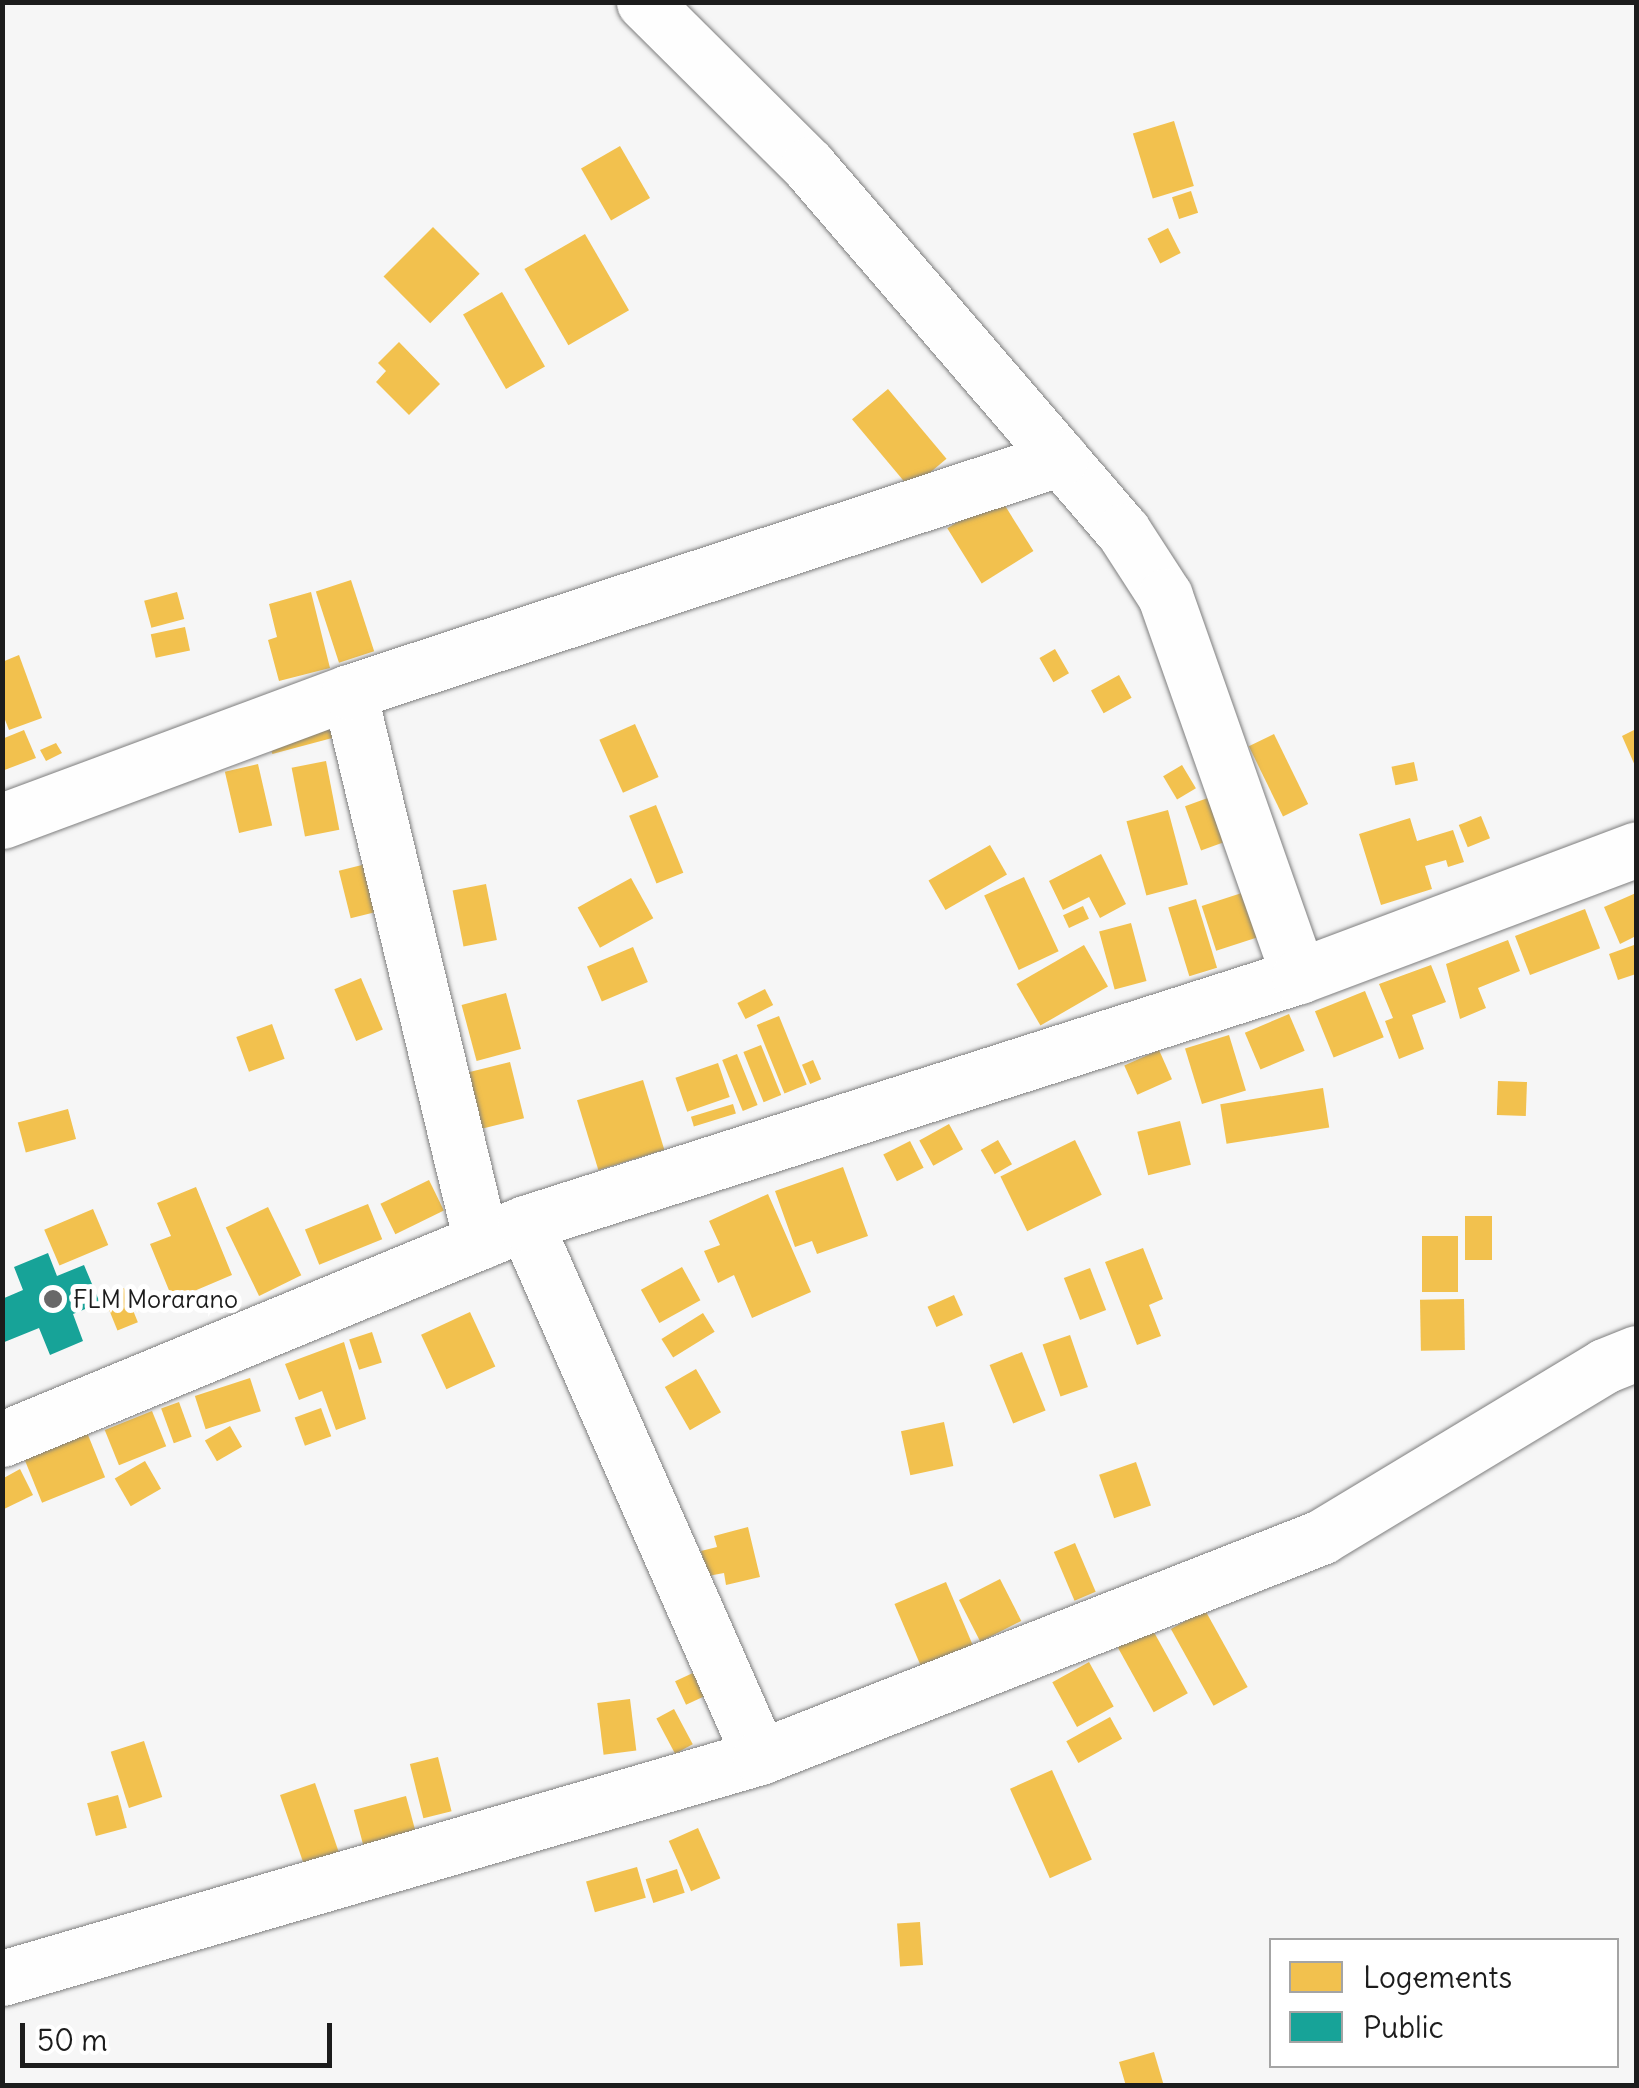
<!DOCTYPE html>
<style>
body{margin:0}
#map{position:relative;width:1639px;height:2088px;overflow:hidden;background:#f6f6f6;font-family:Delius,sans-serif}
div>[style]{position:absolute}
.homes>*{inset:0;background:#f2c14e;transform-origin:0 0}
.public>*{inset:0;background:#17a398}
.roads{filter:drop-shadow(0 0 2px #7e7e7e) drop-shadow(0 0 2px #7e7e7e)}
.minor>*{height:55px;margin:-27.5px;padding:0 27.5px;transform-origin:27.5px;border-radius:27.5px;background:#fefefe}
.dots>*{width:28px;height:28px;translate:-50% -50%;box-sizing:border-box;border:5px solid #fff;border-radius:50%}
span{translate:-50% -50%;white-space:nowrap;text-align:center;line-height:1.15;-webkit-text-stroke:10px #fff;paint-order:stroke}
.poi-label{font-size:25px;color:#1c1c1c}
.left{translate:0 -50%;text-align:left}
.frame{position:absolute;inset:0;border:5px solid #1c1c1c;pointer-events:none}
.legend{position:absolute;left:1269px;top:1938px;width:350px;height:130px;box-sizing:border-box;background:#fff;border:2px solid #a4a4a4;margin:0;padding:12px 18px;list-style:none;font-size:30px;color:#1c1c1c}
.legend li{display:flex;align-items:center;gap:20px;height:50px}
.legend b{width:50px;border:2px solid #a4a4a4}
.scale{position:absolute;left:20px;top:2023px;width:312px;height:45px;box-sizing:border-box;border:5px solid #1c1c1c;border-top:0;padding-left:12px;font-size:30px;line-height:35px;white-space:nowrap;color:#1c1c1c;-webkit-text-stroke:8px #fff;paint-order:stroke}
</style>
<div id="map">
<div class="homes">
<div style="left:1174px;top:121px;width:68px;height:43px;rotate:73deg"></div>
<div style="left:620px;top:146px;width:60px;height:45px;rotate:60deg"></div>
<div style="left:1191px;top:191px;width:23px;height:20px;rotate:72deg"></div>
<div style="left:433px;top:227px;width:66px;height:70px;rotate:45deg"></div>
<div style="left:1168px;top:228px;width:28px;height:23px;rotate:63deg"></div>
<div style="left:585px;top:234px;width:88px;height:70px;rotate:60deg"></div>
<div style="left:502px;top:292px;width:86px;height:45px;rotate:60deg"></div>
<div style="clip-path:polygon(399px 342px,440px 384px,409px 415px,376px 382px,386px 371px,378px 363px)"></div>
<div style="left:888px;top:389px;width:91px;height:47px;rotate:50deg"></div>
<div style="left:999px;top:496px;width:65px;height:61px;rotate:58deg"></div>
<div style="left:351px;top:580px;width:75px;height:37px;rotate:72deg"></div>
<div style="left:177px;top:592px;width:28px;height:34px;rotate:75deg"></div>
<div style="clip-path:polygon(311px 592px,330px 668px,279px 681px,268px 640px,277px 637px,269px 604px)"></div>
<div style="left:185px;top:627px;width:24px;height:35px;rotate:78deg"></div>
<div style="left:1055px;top:649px;width:28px;height:18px;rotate:60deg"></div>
<div style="clip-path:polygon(19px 655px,42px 718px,9px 730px,2px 712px,2px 662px)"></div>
<div style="left:1119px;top:675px;width:26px;height:32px;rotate:61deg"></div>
<div style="left:325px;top:711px;width:28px;height:62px;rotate:75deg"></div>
<div style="left:635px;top:724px;width:58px;height:39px;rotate:66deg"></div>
<div style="clip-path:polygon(1636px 729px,1636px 768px,1622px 736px)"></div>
<div style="clip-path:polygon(24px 730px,36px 758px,2px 771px,2px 739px)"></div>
<div style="left:1274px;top:734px;width:78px;height:28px;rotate:64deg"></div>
<div style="clip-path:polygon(56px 743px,62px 753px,46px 761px,40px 750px)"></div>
<div style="left:326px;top:761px;width:70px;height:35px;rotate:79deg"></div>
<div style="left:1414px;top:762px;width:19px;height:23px;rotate:78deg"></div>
<div style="left:258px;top:764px;width:63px;height:34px;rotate:77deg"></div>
<div style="left:1182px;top:765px;width:27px;height:22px;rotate:59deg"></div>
<div style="left:1216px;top:795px;width:47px;height:33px;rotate:70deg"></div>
<div style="left:656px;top:805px;width:73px;height:29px;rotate:68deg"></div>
<div style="left:1168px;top:810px;width:77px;height:43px;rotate:75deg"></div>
<div style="left:1481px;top:816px;width:24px;height:24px;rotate:68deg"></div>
<div style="clip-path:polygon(1410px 818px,1417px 841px,1453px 830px,1464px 862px,1448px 867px,1446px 860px,1425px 866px,1432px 889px,1381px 905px,1359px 834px)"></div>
<div style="left:990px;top:845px;width:34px;height:71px;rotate:60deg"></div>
<div style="clip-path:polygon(1101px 854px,1126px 904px,1100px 918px,1089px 897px,1063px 910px,1049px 881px)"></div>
<div style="left:366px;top:864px;width:49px;height:28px;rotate:76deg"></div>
<div style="left:1024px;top:877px;width:82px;height:44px;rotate:65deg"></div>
<div style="left:631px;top:878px;width:46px;height:61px;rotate:61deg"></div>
<div style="left:486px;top:884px;width:57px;height:34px;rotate:79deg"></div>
<div style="left:1254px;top:889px;width:47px;height:55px;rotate:72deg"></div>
<div style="clip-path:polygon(1636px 893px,1636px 936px,1620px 944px,1604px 907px)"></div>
<div style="left:1196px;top:899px;width:72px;height:29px;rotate:73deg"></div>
<div style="left:1083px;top:906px;width:14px;height:22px;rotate:65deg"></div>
<div style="left:1585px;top:909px;width:42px;height:75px;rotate:69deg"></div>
<div style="left:1131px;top:923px;width:60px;height:33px;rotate:75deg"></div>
<div style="clip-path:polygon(1508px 940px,1520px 971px,1478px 988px,1486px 1008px,1460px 1019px,1446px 964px)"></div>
<div style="left:1084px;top:945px;width:48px;height:78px;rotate:60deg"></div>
<div style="clip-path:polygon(1634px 945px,1636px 974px,1618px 980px,1609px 954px)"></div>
<div style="left:633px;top:947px;width:38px;height:50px;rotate:67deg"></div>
<div style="clip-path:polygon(1431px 965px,1446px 1002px,1412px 1015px,1424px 1049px,1399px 1059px,1385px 1021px,1393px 1018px,1379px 984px)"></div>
<div style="left:361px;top:978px;width:56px;height:29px;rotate:67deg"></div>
<div style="left:765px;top:989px;width:18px;height:31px;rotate:63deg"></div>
<div style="left:1365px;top:991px;width:50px;height:54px;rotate:68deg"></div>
<div style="left:506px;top:993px;width:58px;height:46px;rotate:75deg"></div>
<div style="left:1289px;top:1014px;width:40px;height:48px;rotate:67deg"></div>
<div style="left:779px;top:1016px;width:74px;height:24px;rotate:68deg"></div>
<div style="left:272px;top:1024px;width:37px;height:38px;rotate:70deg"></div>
<div style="left:1229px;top:1035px;width:58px;height:46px;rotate:73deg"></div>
<div style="left:761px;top:1045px;width:54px;height:19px;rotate:68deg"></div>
<div style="left:1159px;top:1050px;width:32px;height:38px;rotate:66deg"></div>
<div style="left:737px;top:1054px;width:55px;height:16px;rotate:68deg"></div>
<div style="left:813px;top:1060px;width:21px;height:12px;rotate:67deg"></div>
<div style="left:510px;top:1062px;width:58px;height:54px;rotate:76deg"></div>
<div style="left:718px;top:1063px;width:36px;height:45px;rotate:71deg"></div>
<div style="left:643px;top:1080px;width:73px;height:69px;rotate:73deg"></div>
<div style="left:1498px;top:1081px;width:29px;height:34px;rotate:2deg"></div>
<div style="left:1323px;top:1088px;width:40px;height:104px;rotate:81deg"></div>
<div style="left:733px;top:1104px;width:10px;height:44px;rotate:73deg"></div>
<div style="left:68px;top:1109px;width:31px;height:52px;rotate:75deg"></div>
<div style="left:1180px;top:1121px;width:45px;height:44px;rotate:76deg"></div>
<div style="left:949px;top:1124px;width:29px;height:34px;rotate:61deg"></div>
<div style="left:998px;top:1140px;width:28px;height:20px;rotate:60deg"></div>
<div style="left:1075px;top:1140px;width:61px;height:83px;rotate:64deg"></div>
<div style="left:910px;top:1141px;width:30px;height:30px;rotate:63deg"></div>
<div style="clip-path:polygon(843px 1167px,868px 1236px,817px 1254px,812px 1241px,795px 1247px,775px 1191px)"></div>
<div style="left:429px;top:1180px;width:34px;height:54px;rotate:64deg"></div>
<div style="clip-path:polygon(196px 1187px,232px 1275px,173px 1300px,150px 1244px,171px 1236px,157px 1203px)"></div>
<div style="clip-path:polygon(768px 1194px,811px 1292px,752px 1318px,734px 1275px,718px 1283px,704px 1251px,720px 1245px,709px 1221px)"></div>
<div style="left:368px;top:1204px;width:38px;height:68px;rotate:68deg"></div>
<div style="left:268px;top:1207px;width:76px;height:47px;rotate:64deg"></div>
<div style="left:93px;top:1209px;width:39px;height:53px;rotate:67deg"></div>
<div style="left:1465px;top:1216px;width:27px;height:44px"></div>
<div style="left:1422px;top:1236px;width:36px;height:56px"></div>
<div style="clip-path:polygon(1143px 1248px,1163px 1299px,1149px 1305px,1161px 1336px,1137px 1345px,1105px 1262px)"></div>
<div style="left:682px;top:1267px;width:38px;height:47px;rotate:61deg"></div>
<div style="left:1090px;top:1268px;width:45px;height:28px;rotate:69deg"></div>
<div style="left:124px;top:1288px;width:37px;height:22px;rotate:68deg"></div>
<div style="left:954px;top:1295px;width:22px;height:29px;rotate:66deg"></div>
<div style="left:1464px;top:1299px;width:51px;height:44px;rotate:89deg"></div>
<div style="left:470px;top:1312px;width:60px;height:54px;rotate:65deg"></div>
<div style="left:703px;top:1313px;width:22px;height:49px;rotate:58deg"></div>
<div style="left:372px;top:1332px;width:32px;height:24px;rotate:72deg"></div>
<div style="left:1070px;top:1335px;width:55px;height:29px;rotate:71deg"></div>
<div style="clip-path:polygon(344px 1342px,366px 1419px,336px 1430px,322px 1391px,299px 1400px,285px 1364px)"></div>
<div style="left:1022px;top:1352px;width:63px;height:35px;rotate:68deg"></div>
<div style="left:696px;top:1369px;width:50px;height:36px;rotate:60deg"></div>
<div style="left:250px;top:1378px;width:35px;height:58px;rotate:72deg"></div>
<div style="left:179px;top:1402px;width:37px;height:19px;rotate:70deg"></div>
<div style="left:321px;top:1408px;width:30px;height:28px;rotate:70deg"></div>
<div style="left:152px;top:1411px;width:38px;height:51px;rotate:68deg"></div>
<div style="left:944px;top:1422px;width:45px;height:44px;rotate:78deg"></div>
<div style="left:230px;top:1426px;width:24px;height:29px;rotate:60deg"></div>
<div style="left:86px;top:1430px;width:51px;height:68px;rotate:68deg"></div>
<div style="left:145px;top:1461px;width:32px;height:35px;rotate:60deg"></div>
<div style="left:1136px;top:1462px;width:46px;height:39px;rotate:71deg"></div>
<div style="clip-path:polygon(20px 1469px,33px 1495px,2px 1510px,2px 1479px)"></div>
<div style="clip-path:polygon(748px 1527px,760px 1577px,726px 1585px,724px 1573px,708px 1576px,701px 1551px,717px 1547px,714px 1536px)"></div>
<div style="left:1075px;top:1543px;width:53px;height:23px;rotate:67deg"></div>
<div style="left:1000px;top:1579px;width:47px;height:46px;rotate:63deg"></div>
<div style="left:946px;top:1582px;width:73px;height:56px;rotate:67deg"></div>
<div style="left:1205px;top:1610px;width:88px;height:39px;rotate:61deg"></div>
<div style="left:1150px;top:1625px;width:78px;height:39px;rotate:61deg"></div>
<div style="left:1089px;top:1662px;width:51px;height:42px;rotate:61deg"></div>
<div style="left:695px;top:1672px;width:26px;height:22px;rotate:65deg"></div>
<div style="left:630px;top:1699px;width:52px;height:33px;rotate:83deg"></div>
<div style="left:674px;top:1709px;width:40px;height:20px;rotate:62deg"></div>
<div style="left:1110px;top:1717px;width:25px;height:50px;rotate:61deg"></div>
<div style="left:144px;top:1741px;width:59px;height:35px;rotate:72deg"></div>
<div style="left:438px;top:1757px;width:56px;height:29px;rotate:76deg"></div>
<div style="left:1052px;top:1770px;width:98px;height:46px;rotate:66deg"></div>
<div style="left:315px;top:1783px;width:75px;height:37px;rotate:71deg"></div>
<div style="left:118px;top:1795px;width:34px;height:32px;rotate:75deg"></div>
<div style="left:406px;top:1796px;width:42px;height:54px;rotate:75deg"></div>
<div style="left:698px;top:1828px;width:55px;height:32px;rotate:66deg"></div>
<div style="left:637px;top:1867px;width:32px;height:53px;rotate:74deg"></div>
<div style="left:677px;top:1869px;width:25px;height:33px;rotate:72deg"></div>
<div style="left:920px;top:1922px;width:43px;height:23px;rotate:86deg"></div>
<div style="clip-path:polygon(1154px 2052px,1164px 2086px,1126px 2086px,1119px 2062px)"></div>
</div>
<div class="public">
<div style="clip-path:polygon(48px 1253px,57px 1276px,84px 1265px,100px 1303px,73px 1314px,83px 1341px,50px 1355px,39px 1328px,2px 1343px,2px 1299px,23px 1290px,14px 1267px)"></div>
</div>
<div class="roads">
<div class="minor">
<div style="left:644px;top:2px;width:231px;rotate:44.8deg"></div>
<div style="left:808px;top:165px;width:483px;rotate:49.3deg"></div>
<div style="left:1123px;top:531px;width:77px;rotate:57.1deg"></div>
<div style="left:1165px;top:596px;width:403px;rotate:70.6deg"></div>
<div style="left:349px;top:692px;width:565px;rotate:76.48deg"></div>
<div style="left:2px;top:821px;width:370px;rotate:-20.4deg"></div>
<div style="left:349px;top:692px;width:749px;rotate:-18.19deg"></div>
<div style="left:525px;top:1223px;width:583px;rotate:66.25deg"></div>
<div style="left:2px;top:1439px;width:566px;rotate:-22.44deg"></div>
<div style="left:525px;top:1223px;width:812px;rotate:-17.7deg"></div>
<div style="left:1299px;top:976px;width:360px;rotate:-20.6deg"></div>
<div style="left:2px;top:1978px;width:790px;rotate:-16.25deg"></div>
<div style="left:760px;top:1757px;width:603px;rotate:-21.41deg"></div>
<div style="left:1321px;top:1537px;width:331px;rotate:-31.1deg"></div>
<div style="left:1604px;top:1366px;width:35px;rotate:-22deg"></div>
</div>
</div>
<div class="dots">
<div style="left:53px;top:1299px;background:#686868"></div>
</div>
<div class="poi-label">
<span class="left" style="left:73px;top:1299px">FLM Morarano</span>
</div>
<div class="frame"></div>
<ul class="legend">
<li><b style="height:28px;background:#f2c14e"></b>Logements</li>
<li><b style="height:28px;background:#17a398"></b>Public</li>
</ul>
<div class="scale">50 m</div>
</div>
